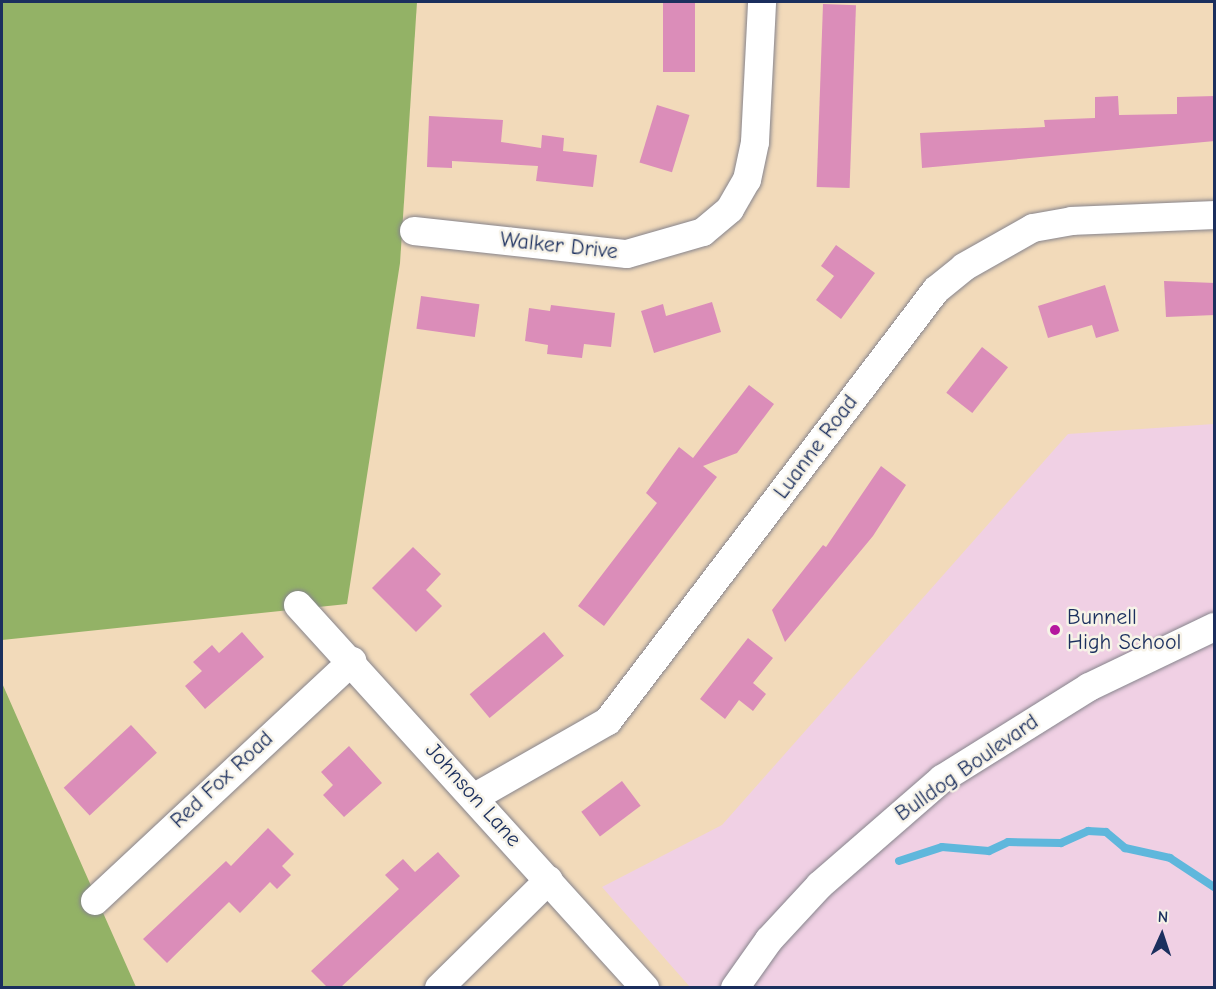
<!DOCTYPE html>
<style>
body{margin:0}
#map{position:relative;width:1216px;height:989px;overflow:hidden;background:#f2daba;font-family:"Comic Neue",sans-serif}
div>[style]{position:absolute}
.built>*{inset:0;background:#f0d0e4}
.forest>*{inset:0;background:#93b266}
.stream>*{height:8px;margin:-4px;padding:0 4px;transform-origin:4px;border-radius:4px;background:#5fb7dc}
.building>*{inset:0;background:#db8db9;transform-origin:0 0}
.roads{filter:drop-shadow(0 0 2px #86848c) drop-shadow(0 0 2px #86848c)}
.street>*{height:28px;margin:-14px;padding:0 14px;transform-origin:14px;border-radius:14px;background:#fff}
.dots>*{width:16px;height:16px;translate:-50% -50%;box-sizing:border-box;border:3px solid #f7f3e8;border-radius:50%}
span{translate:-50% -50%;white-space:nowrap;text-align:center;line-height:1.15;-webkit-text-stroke:5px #f7f3e8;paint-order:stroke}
.street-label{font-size:22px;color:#1b2f5e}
.poi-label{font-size:22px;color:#1b2f5e}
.left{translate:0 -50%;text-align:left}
.frame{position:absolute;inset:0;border:3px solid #1b2f5e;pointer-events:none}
.north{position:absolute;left:1132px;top:905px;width:60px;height:60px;-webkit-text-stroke:4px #f7f3e8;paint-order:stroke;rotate:3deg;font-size:16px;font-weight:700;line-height:24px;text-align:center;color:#1b2f5e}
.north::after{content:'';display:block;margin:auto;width:21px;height:27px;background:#1b2f5e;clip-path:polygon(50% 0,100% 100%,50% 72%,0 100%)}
</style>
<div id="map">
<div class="built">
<div style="clip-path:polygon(1214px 424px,1214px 987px,690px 987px,602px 887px,722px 825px,1068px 434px)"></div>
</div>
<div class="forest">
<div style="clip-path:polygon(2px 2px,417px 2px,400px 263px,347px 604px,2px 640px)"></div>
<div style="clip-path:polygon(2px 683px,84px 870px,136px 987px,2px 987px)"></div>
</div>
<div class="stream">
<div style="left:899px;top:861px;width:45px;rotate:-18deg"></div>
<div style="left:942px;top:847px;width:47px;rotate:4.9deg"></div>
<div style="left:989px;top:851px;width:21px;rotate:-25deg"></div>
<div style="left:1008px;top:842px;width:53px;rotate:1.1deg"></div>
<div style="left:1061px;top:843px;width:30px;rotate:-24deg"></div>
<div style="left:1088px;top:831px;width:18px;rotate:3deg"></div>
<div style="left:1106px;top:832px;width:25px;rotate:40deg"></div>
<div style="left:1125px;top:848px;width:46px;rotate:12.5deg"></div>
<div style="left:1170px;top:858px;width:53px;rotate:33.4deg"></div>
</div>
<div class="building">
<div style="left:663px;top:2px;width:32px;height:70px"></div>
<div style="left:823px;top:4px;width:33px;height:183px;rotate:2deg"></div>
<div style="clip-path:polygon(1118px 96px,1119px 115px,1177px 114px,1177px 97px,1215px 96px,1215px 141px,922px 168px,920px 133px,1045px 127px,1044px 120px,1095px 118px,1095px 97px)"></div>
<div style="left:657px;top:105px;width:34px;height:60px;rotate:17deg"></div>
<div style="clip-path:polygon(429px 116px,503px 120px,501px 142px,541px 148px,542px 135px,564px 138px,563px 151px,597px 155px,593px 187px,536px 181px,538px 166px,452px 161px,452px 168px,427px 167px)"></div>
<div style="clip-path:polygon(836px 245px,875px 273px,841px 319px,816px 300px,834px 276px,821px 266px)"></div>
<div style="clip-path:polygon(1164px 281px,1215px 283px,1215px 315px,1166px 317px)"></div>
<div style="clip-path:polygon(1105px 285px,1119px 331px,1096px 338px,1092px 325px,1048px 338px,1038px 306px)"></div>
<div style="left:421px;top:296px;width:59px;height:33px;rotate:8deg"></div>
<div style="clip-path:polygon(712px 302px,721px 332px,654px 353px,641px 311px,663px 304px,666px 316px)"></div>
<div style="clip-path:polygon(551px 305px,615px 313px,611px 347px,584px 344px,582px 358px,547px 354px,548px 345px,525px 341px,529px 308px,550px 311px)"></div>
<div style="left:982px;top:347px;width:33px;height:58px;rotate:38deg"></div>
<div style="clip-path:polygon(749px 385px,774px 404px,737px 453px,703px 466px,717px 477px,604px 626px,578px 606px,657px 503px,646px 493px,663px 469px,679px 447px,693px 458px)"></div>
<div style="clip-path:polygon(881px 466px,906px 485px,873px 536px,785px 642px,772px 610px,823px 545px,826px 547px)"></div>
<div style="clip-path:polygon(413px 547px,441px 574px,426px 590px,442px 606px,416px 632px,372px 588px)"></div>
<div style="clip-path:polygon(242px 632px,264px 657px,205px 709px,185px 686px,202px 671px,193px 662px,212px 645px,219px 653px)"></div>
<div style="left:544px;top:632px;width:31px;height:97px;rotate:50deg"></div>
<div style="clip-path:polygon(748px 638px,773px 658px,753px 683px,766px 694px,753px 711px,739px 700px,725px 719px,700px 699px)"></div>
<div style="left:131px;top:725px;width:38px;height:92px;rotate:47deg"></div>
<div style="clip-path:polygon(349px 746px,382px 783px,344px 817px,323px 795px,333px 785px,321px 772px)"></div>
<div style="left:622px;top:781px;width:31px;height:51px;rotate:53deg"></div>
<div style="clip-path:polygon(268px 828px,294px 854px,282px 866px,291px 875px,277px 889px,270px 882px,240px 913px,229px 902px,167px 963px,143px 939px,226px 861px,231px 866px)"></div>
<div style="clip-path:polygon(438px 852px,460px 876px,341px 987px,327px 987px,311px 971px,399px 889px,385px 875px,403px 859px,415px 872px)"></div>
</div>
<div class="roads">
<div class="street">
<div style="left:414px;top:231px;width:214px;rotate:6.2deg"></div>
<div style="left:627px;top:254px;width:79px;rotate:-16.1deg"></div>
<div style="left:703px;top:232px;width:35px;rotate:-40deg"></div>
<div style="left:730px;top:209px;width:34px;rotate:-60deg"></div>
<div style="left:747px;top:180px;width:39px;rotate:-78deg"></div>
<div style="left:755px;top:142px;width:140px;rotate:-87.1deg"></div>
<div style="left:298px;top:605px;width:517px;rotate:47.82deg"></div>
<div style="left:475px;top:797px;width:153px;rotate:-29.7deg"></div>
<div style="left:608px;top:721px;width:542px;rotate:-52.73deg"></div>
<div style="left:936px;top:290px;width:36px;rotate:-39deg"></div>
<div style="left:964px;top:267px;width:79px;rotate:-29.5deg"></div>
<div style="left:1033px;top:228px;width:40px;rotate:-10deg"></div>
<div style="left:1072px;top:221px;width:142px;rotate:-2.4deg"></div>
<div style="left:95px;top:901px;width:352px;rotate:-43deg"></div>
<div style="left:439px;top:988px;width:154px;rotate:-44.5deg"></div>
<div style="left:735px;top:988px;width:59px;rotate:-54.7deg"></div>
<div style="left:769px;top:940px;width:75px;rotate:-47.2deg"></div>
<div style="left:820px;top:885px;width:162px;rotate:-41deg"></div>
<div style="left:942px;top:779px;width:173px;rotate:-32deg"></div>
<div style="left:1089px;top:687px;width:139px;rotate:-25.6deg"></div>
</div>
</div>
<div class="dots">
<div style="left:1055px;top:630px;background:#b5179e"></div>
</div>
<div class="street-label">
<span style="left:559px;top:246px;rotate:6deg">Walker Drive</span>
<span style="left:816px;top:447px;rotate:-53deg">Luanne Road</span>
<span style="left:967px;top:768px;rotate:-35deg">Bulldog Boulevard</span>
<span style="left:222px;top:780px;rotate:-43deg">Red Fox Road</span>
<span style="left:473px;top:795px;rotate:48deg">Johnson Lane</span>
</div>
<div class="poi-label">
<span class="left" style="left:1067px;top:630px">Bunnell<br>High School</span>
</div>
<div class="frame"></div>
<div class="north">N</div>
</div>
